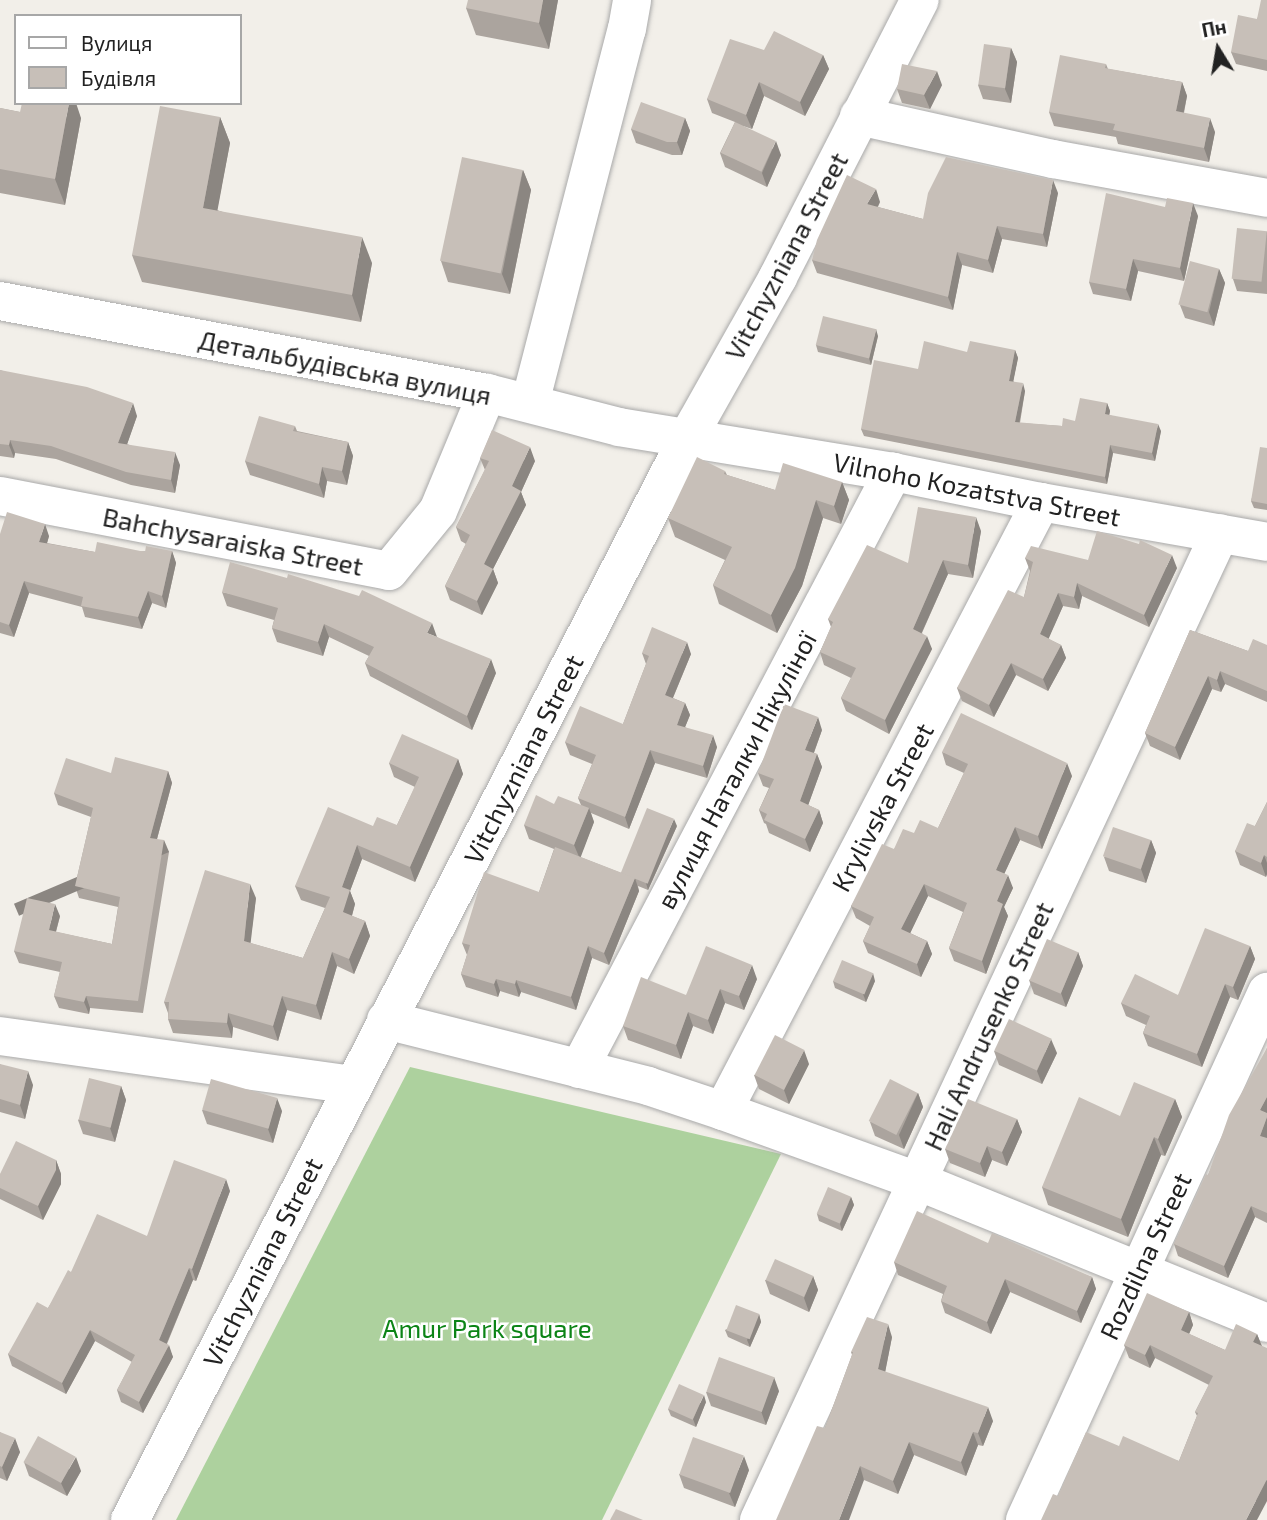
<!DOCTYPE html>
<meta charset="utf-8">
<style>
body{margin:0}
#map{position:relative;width:1267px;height:1520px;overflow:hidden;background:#f2efe9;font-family:"Exo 2",sans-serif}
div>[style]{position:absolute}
.forest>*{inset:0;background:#add19e}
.roads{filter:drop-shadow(0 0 2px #a9a9a9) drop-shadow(0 0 2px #a9a9a9)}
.minor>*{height:38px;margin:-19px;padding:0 19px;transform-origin:19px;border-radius:19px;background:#fff}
.wall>*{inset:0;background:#aba49e}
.shaded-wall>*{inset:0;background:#8b8681;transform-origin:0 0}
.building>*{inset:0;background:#c7bfb8;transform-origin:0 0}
span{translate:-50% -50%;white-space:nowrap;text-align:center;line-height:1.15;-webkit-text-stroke:5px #fff;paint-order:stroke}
.street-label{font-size:26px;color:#222}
.park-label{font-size:26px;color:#0c8416}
.legend{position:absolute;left:14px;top:14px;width:228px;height:91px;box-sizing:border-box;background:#fff;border:2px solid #a7a7a7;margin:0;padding:9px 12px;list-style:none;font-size:21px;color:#222}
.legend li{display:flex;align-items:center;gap:14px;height:35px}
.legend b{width:35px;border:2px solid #a7a7a7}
.north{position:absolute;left:1183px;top:14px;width:70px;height:70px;-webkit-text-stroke:5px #fff;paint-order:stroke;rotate:349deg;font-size:19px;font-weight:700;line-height:28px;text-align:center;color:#222}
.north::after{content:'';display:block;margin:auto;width:24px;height:32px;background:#222;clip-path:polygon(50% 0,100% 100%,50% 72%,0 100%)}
</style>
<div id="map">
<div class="forest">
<div style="clip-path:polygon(410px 1067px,781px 1154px,602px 1520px,176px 1520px)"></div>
</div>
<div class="roads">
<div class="minor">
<div style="left:859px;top:116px;width:199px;rotate:12.5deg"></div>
<div style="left:1053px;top:159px;width:218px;rotate:10.3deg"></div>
<div style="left:0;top:301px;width:496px;rotate:10.7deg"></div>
<div style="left:487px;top:393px;width:136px;rotate:14.4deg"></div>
<div style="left:619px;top:427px;width:278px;rotate:9.3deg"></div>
<div style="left:893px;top:472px;width:151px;rotate:11.5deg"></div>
<div style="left:1041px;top:502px;width:230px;rotate:10deg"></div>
<div style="left:530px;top:403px;width:386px;rotate:-75.5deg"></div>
<div style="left:627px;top:29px;width:29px;rotate:-80deg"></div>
<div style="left:0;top:496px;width:396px;rotate:10.9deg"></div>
<div style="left:389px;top:571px;width:77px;rotate:-50.8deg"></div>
<div style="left:438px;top:511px;width:128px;rotate:-67.4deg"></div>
<div style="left:386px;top:1020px;width:270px;rotate:14.1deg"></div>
<div style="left:648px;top:1086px;width:79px;rotate:18.4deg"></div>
<div style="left:723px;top:1111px;width:204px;rotate:19.8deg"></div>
<div style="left:915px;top:1180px;width:380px;rotate:22.1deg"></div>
<div style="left:0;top:1036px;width:354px;rotate:7.9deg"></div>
<div style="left:579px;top:1069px;width:675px;rotate:-62.26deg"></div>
<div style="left:723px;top:1111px;width:687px;rotate:-62.43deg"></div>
<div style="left:130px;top:1520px;width:1218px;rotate:-62.74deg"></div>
<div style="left:688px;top:437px;width:184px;rotate:-60.6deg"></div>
<div style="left:778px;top:277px;width:311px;rotate:-62.9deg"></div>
<div style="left:759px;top:1520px;width:1089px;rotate:-64.96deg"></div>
<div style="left:1025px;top:1520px;width:581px;rotate:-65.38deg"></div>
</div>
</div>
<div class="wall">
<div style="clip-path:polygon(558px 0,549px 49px,476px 35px,466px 8px)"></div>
<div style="clip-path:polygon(1267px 0,1267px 71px,1236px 64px,1231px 52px,1257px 19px)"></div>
<div style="clip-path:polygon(1011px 48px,1017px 62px,1011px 103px,983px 99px,978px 85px)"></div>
<div style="clip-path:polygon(764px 50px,823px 55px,829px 69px,805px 116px,764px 96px,752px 129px,743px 126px,781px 155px,767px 187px,725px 167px,720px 153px,735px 122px,712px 113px,707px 99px)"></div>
<div style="clip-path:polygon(1106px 64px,1108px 69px,1182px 82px,1187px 96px,1184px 113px,1215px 132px,1209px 162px,1118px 144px,1116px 137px,1054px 126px,1049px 112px)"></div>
<div style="clip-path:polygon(942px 85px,930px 109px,902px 103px,897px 89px)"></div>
<div style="clip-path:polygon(0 108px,20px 112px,81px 118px,65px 205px,0 193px)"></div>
<div style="clip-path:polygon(220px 117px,230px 143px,217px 210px,372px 263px,361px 322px,142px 282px,132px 255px)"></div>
<div style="clip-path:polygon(685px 118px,690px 131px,682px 155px,672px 155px,636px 143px,631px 129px)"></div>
<div style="clip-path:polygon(523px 170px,531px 190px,510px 294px,448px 282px,441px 261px)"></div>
<div style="clip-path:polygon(1058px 193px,1047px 247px,1002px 239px,993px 273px,962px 265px,953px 310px,817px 273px,812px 260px,880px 202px,878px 207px,923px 219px)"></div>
<div style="clip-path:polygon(1198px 216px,1184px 281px,1138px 271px,1131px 301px,1093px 294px,1089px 282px)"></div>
<div style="clip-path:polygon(1267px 231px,1267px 294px,1237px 291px,1233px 279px)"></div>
<div style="clip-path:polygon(1219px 269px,1225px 283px,1214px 326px,1185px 318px,1180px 305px)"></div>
<div style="clip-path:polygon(878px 336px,871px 365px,818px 352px,816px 345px)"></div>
<div style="clip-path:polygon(1015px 350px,1018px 358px,1013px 381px,1025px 391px,1020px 423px,1062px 426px,1075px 421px,1107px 403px,1110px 411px,1109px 415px,1161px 431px,1155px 461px,1113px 453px,1107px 484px,864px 436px,861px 429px,918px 369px,967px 352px)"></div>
<div style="clip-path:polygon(0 370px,137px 416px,127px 444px,180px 465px,175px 493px,131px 485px,56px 459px,15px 453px,14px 458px,0 456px)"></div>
<div style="clip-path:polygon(295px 426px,297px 431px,348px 442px,353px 456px,347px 485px,327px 481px,324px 498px,250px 475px,245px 461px)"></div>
<div style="clip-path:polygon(1267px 448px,1267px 510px,1254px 508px,1251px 501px)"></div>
<div style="clip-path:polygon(480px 458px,535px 461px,521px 492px,526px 505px,493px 569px,498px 583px,482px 615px,450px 600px,445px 586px,466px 544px,461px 541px,456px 527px,485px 470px)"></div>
<div style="clip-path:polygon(725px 471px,727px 475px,775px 490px,842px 482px,849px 500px,841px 524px,823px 518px,802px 586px,777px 633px,719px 604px,713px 585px,725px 560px,675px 537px,668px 518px)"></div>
<div style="clip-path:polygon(981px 531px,973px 578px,948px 574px,922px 633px,932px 649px,889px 734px,846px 711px,841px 698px,851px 678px,824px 665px,820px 652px,831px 627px,828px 619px,908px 563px)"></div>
<div style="clip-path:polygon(0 534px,49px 536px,47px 543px,95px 552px,172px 551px,176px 563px,166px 608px,152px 603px,142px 629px,85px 617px,82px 607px,29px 593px,14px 637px,0 633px)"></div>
<div style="clip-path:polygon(1025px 558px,1088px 560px,1177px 568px,1149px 627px,1082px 596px,1079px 609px,1063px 606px,1048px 639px,1061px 645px,1066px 658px,1048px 691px,1016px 675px,994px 717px,962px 701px,957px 688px,1024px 597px,1030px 571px)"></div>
<div style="clip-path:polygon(222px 592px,437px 637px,496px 673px,472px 730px,370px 676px,365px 663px,369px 656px,329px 637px,323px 656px,277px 642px,272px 628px,274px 620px,227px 606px)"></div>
<div style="clip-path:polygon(1190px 630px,1248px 651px,1267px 645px,1267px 702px,1225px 684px,1221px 692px,1212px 689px,1180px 760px,1150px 746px,1145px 733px)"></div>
<div style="clip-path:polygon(642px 653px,691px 654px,673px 698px,685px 703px,690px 715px,685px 727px,717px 747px,707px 778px,655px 763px,629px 829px,591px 813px,594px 822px,580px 857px,621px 873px,677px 826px,648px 890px,638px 886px,639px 891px,609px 965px,592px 958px,576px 1010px,521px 992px,519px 997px,500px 991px,498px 997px,466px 987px,461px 974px,467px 955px,462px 943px,539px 892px,554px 849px,529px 839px,524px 825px,581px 805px,578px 798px,592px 764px,570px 755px,565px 742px,623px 724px,646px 664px)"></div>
<div style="clip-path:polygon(822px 730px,814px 753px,817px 754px,822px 767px,808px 805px,819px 810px,823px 823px,810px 852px,769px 833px,766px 824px,764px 823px,759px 810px,769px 788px,763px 786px,758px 773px)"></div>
<div style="clip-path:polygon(942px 752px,1072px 776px,1042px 849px,1020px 840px,1004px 874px,1013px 888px,1004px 907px,1008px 916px,986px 974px,954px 961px,949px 948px,963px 912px,928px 896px,910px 933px,927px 941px,932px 954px,921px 977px,868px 953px,863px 941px,870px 926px,856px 918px,851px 906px,894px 849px,914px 833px,938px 828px,964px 773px,946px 765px)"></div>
<div style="clip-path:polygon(458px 759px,463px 774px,415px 882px,362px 859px,350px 891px,355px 904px,352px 916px,365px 921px,370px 936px,354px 974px,337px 966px,321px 1020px,287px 1010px,278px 1041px,233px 1027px,232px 1038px,173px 1033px,168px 1019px,168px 1013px,164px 1002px,256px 898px,250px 943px,303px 958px,325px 908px,301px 900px,295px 886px,373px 826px,397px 825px,415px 787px,394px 777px,389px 763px)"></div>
<div style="clip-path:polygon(168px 771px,172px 783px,157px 839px,169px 852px,143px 1013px,90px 1008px,89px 1014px,59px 1008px,54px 996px,60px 972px,19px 963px,14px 951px,60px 916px,56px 932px,112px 944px,118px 907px,79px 898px,75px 886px,91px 817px,58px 805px,54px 793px,111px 773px)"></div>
<div style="clip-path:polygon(1267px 802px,1267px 874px,1266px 877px,1240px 865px,1235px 851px,1255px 826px)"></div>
<div style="clip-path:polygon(1151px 840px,1156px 853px,1146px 883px,1109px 871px,1104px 857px)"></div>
<div style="clip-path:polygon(1250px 946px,1255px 959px,1238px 1000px,1230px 997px,1202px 1067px,1148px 1046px,1143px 1033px,1146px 1025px,1126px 1016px,1121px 1003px,1178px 995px)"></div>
<div style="clip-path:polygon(1078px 952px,1083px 966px,1066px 1007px,1034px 994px,1029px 980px)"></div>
<div style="clip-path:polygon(757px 979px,744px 1010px,725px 1003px,713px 1034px,693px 1026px,681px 1059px,628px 1040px,623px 1026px,686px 995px)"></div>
<div style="clip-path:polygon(833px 981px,875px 981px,866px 1002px,835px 988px)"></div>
<div style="clip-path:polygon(1267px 1048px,1267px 1223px,1255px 1217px,1228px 1278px,1178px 1256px,1174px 1244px,1208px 1175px)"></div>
<div style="clip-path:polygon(994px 1051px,1057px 1053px,1042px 1084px,999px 1065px)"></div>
<div style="clip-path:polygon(0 1064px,33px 1085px,25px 1119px,0 1112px)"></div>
<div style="clip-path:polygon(809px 1064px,789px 1104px,759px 1089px,754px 1075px)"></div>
<div style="clip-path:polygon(121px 1086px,126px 1100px,115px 1142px,83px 1134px,78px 1120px)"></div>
<div style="clip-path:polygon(918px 1093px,923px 1107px,904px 1149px,875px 1136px,870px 1122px)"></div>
<div style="clip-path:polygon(1175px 1099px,1182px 1117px,1165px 1156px,1161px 1155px,1128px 1237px,1048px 1205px,1042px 1187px)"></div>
<div style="clip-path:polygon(202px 1110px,282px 1111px,273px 1143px,207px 1124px)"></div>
<div style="clip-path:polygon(1017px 1119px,1022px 1132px,1007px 1166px,992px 1160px,985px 1177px,950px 1163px,945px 1149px)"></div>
<div style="clip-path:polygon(56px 1160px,61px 1174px,61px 1184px,43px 1220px,0 1199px,0 1174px)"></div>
<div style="clip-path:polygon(230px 1191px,196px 1281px,193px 1280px,167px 1344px,173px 1357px,143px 1413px,121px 1402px,117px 1390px,132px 1362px,95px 1341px,66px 1394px,12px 1366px,8px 1354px,48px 1308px,71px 1272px,147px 1236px)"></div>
<div style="clip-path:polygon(851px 1197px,854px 1205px,842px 1231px,819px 1221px,817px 1214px)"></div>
<div style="clip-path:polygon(988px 1243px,1092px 1277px,1096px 1289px,1081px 1323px,1010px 1292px,991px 1334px,945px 1313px,941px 1301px,943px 1294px,898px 1275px,894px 1262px)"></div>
<div style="clip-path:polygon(813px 1276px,818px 1290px,809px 1312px,770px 1294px,765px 1280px)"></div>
<div style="clip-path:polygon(1189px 1312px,1193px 1325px,1189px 1334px,1225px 1350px,1257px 1334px,1262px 1346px,1267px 1501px,1058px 1496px,1119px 1446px,1179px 1461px,1197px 1416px,1195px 1412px,1209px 1385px,1155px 1358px,1150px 1368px,1129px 1358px,1124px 1345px)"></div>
<div style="clip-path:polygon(759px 1314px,761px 1322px,750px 1347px,728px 1337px,725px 1330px)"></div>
<div style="clip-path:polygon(892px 1337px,885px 1372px,993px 1421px,983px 1446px,978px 1445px,966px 1476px,914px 1455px,898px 1494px,864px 1480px,825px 1428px,852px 1355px,851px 1352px)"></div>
<div style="clip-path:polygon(779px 1391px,766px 1425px,711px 1406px,706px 1392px)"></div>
<div style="clip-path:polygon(706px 1402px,696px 1427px,671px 1416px,668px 1409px)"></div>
<div style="clip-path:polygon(0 1432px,20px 1452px,7px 1481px,0 1478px)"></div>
<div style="clip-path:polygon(24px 1462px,81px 1471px,67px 1496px,29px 1476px)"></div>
<div style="clip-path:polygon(749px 1470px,735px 1507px,684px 1488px,679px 1474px)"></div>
</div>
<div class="shaded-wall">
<div style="clip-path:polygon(543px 0,558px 0,549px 49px,539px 23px)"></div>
<div style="clip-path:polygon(1011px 48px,1017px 62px,1011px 103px,1005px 89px)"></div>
<div style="clip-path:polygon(823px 55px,829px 69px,805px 116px,800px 102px)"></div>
<div style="clip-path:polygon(937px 71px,942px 85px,930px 109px,924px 95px)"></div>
<div style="clip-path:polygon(759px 82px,764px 96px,752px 129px,746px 115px)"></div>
<div style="clip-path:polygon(1182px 82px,1187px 96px,1181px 125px,1176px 111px)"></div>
<div style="clip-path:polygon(69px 103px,76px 103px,81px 118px,65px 205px,55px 179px)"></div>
<div style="clip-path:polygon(220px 117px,230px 143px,213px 234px,203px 208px)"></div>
<div style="clip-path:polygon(685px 118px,690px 131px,682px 155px,677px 142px)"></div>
<div style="clip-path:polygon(1210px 118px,1215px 132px,1209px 162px,1204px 148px)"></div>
<div style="clip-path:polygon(776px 141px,781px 155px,767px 187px,762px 173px)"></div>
<div style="clip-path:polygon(523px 170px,531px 190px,510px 294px,502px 274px)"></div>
<div style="clip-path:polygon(1053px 180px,1058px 193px,1047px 247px,1043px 234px)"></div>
<div style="clip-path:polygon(876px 189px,880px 202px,872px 217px,867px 204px)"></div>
<div style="clip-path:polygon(1193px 203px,1198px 216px,1184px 281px,1180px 268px)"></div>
<div style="clip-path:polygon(997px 226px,1002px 239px,993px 273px,988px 260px)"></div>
<div style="clip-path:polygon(362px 237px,372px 263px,361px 322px,352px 295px)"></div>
<div style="clip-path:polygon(957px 252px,962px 265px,953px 310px,948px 297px)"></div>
<div style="clip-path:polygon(1133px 259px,1138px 271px,1131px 301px,1126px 289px)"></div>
<div style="clip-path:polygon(1219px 269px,1225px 283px,1214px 326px,1209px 312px)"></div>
<div style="clip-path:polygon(876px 329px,878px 336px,871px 365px,869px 358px)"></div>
<div style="clip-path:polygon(1015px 350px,1018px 358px,1012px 388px,1009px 381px)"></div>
<div style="clip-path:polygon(1023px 383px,1025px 391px,1018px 430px,1015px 422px)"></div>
<div style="clip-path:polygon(133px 403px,137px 416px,123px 456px,118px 443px)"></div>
<div style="clip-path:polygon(1107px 403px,1110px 411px,1108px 422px,1105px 414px)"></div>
<div style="clip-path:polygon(1158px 424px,1161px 431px,1155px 461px,1152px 453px)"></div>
<div style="clip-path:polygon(10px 440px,15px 453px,14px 458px,9px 445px)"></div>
<div style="clip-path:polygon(348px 442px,353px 456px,347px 485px,342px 471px)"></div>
<div style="clip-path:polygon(1110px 445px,1113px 453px,1107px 484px,1105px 477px)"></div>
<div style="clip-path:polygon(530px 447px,535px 461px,521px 492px,526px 505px,493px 569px,498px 583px,482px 615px,477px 601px,484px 564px,512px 486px)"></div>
<div style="clip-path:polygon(175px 452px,180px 465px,175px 493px,171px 480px)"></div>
<div style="clip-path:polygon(322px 467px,327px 481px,324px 498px,319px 484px)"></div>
<div style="clip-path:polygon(842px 482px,849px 500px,841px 524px,834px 506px)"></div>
<div style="clip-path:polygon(816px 500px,823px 518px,802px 586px,777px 633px,771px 615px)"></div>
<div style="clip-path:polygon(976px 517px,981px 531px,973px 578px,968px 565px)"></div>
<div style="clip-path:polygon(45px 524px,49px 536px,44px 554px,39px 542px)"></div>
<div style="clip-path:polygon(172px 551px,176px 563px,166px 608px,162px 596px)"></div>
<div style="clip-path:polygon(1172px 555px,1177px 568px,1149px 627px,1144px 615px)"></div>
<div style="clip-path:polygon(943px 560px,948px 574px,917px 643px,913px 629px)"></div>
<div style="clip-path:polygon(24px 581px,29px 593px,14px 637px,9px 625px)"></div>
<div style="clip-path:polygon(1077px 583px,1082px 596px,1079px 609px,1074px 597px)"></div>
<div style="clip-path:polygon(148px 591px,152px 603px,142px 629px,138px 617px)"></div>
<div style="clip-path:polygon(1058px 593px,1063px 606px,1045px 647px,1040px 634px)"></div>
<div style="clip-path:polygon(432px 623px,437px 637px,427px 633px)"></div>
<div style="clip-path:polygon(324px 624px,329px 637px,323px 656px,318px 642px)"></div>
<div style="clip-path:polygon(927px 636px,932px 649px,889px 734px,885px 720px)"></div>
<div style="clip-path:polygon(687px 642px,691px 654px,669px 707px,665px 695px)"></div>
<div style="clip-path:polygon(1061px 645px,1066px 658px,1048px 691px,1043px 679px)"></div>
<div style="clip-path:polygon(491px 659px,496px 673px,472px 730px,467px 716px)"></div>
<div style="clip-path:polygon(1011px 663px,1016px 675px,994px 717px,989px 705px)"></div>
<div style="clip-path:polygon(1220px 671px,1225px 684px,1221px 692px,1217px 680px)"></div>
<div style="clip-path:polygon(1208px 676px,1212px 689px,1180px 760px,1175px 747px)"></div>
<div style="clip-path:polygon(685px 703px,690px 715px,681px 737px,677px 725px)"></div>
<div style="clip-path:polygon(818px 717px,822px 730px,810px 763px,805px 750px)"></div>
<div style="clip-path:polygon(713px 735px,717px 747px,707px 778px,703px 766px)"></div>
<div style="clip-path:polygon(650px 750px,655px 763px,629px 829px,625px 817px)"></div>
<div style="clip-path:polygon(817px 754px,822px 767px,805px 814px,800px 801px)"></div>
<div style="clip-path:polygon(458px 759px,463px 774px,415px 882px,410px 867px)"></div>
<div style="clip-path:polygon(1067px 763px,1072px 776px,1042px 849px,1038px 836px)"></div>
<div style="clip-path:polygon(168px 771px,172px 783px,154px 850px,150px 838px)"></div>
<div style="clip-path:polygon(589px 808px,594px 822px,580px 859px,574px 845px)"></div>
<div style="clip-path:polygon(819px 810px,823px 823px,810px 852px,805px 839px)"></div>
<div style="clip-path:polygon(674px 819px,677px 826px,648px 890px,646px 883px)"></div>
<div style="clip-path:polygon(1015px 827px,1020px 840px,1000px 883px,996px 870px)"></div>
<div style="left:164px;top:840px;width:13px;height:163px;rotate:67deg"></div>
<div style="clip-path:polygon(1151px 840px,1156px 853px,1146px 883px,1141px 869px)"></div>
<div style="clip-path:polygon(357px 845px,362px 859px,350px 891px,355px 904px,349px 926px,343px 912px,342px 887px)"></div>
<div style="clip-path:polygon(1264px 855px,1267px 863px,1267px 874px,1266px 877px,1261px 863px)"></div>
<div style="clip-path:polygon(1008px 875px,1013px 888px,1004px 907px,1008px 916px,986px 974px,982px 961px,997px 901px)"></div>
<div style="clip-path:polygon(635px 878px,639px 891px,609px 965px,604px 953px)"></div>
<div style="clip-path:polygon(250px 884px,256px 898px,249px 956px,244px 941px)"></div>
<div style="clip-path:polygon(924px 884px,928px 896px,906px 942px,901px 929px)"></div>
<div style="clip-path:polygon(55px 904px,60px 916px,53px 942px,49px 930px)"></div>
<div style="clip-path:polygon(365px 921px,370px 936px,354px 974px,349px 959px)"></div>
<div style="clip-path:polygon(927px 941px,932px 954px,921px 977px,917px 964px)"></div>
<div style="clip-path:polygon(588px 946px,592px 958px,576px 1010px,571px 997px)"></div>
<div style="clip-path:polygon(1250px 946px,1255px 959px,1238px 1000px,1233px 987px)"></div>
<div style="clip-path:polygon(332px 952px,337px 966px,321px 1020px,316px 1005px)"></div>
<div style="clip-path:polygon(1078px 952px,1083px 966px,1066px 1007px,1061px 993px)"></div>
<div style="clip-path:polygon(752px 965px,757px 979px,744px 1010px,739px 996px)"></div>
<div style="clip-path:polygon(873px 973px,875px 981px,866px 1002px,863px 994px)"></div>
<div style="clip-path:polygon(496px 979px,500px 991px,498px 997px,494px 984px)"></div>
<div style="clip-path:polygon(516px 980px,521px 992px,519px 997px,515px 984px)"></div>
<div style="clip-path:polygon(1225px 984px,1230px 997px,1202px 1067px,1197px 1054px)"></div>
<div style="clip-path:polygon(720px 989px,725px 1003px,713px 1034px,708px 1020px)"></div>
<div style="clip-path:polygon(86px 996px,90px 1008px,89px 1014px,84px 1002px)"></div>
<div style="clip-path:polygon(282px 996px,287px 1010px,278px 1041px,273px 1026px)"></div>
<div style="clip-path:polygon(688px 1012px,693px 1026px,681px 1059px,676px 1045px)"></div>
<div style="clip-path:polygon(228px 1013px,233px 1027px,232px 1038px,227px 1023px)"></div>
<div style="clip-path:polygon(1051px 1039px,1057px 1053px,1042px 1084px,1037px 1071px)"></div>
<div style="clip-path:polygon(804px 1050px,809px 1064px,789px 1104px,784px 1090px)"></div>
<div style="clip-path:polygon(28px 1071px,33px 1085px,25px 1119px,20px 1105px)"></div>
<div style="clip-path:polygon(121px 1086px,126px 1100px,115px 1142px,110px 1128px)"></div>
<div style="clip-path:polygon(918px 1093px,923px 1107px,904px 1149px,899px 1135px)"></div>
<div style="clip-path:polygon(1267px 1097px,1267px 1116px,1260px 1110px)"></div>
<div style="clip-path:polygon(277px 1098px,282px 1111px,273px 1143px,268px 1129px)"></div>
<div style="clip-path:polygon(1175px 1099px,1182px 1117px,1165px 1156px,1158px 1139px)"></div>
<div style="clip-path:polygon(1267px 1117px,1267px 1139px,1260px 1136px)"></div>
<div style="clip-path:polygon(1017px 1119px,1022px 1132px,1007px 1166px,1002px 1152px)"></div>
<div style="clip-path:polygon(1154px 1137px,1161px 1155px,1128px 1237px,1121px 1219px)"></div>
<div style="clip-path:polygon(987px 1146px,992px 1160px,985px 1177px,980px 1163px)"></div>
<div style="clip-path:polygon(56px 1160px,61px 1174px,61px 1184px,43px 1220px,38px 1206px)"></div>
<div style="clip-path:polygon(226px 1179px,230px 1191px,196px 1281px,192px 1269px)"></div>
<div style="clip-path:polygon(851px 1197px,854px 1205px,842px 1231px,840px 1224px)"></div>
<div style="clip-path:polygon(1251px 1206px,1255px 1217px,1228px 1278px,1224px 1266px)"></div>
<div style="clip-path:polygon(189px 1268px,193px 1280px,163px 1352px,159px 1340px)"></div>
<div style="clip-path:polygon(813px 1276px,818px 1290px,809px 1312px,804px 1298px)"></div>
<div style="clip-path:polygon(1092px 1277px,1096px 1289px,1081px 1323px,1077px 1311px)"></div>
<div style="clip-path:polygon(1005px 1279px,1010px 1292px,991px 1334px,987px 1322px)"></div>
<div style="clip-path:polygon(1189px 1312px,1193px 1325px,1185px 1343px,1181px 1330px)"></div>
<div style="clip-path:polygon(759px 1314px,761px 1322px,750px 1347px,747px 1340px)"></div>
<div style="clip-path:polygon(888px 1324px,892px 1337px,883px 1383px,878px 1369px)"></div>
<div style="clip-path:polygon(90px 1330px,95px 1341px,66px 1394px,62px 1383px)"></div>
<div style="clip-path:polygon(1257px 1334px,1262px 1347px,1253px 1342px)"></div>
<div style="clip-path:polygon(169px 1345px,173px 1357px,143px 1413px,139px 1402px)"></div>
<div style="clip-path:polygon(1150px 1345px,1155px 1358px,1150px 1368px,1145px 1355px)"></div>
<div style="clip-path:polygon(774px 1377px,779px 1391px,766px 1425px,761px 1411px)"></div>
<div style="clip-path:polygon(704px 1395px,706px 1402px,696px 1427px,693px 1419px)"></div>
<div style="clip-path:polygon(988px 1407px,993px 1421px,983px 1446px,978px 1433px)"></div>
<div style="clip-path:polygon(973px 1432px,978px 1445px,966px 1476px,961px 1462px)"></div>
<div style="clip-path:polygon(15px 1438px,20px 1452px,7px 1481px,2px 1467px)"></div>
<div style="clip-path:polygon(909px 1442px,914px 1455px,898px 1494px,893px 1481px)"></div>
<div style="clip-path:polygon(744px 1456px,749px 1470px,735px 1507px,729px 1493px)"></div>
<div style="clip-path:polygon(76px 1457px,81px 1471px,67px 1496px,61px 1483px)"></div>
<div style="clip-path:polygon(860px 1466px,864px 1480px,849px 1520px,839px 1520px)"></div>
<div style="clip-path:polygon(1267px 1479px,1267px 1501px,1257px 1520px,1246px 1520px)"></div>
</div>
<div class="building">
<div style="clip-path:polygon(468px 0,543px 0,539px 23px,466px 8px)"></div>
<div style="clip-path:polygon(1261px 0,1267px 0,1267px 60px,1231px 52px,1238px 15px,1257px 19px)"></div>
<div style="clip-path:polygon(774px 31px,823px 55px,800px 102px,759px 82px,746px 115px,707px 99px,730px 39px,764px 50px)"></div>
<div style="left:984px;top:44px;width:27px;height:41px;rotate:8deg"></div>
<div style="clip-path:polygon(1060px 55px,1106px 64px,1105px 68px,1182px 82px,1176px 111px,1210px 118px,1204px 148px,1113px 130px,1115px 124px,1049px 112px)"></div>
<div style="clip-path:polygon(902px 64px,937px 71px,924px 95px,897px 89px)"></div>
<div style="clip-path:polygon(641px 102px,685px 118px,677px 142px,667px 142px,631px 129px)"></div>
<div style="clip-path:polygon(22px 103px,69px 103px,55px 179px,0 169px,0 108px,20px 112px)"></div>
<div style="clip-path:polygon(160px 106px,220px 117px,203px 208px,362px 237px,352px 295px,132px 255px)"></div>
<div style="left:735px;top:122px;width:45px;height:34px;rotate:25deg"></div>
<div style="left:462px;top:157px;width:62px;height:106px;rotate:12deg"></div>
<div style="clip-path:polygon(946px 157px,1053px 180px,1043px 234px,997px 226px,988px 260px,957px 252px,948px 297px,812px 260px,817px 240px,847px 175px,876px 189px,867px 204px,923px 219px,928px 193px)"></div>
<div style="clip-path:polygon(1106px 193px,1165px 207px,1167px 198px,1193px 203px,1180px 268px,1133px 259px,1126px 289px,1089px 282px)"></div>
<div style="left:1237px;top:228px;width:30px;height:51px;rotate:6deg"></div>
<div style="left:1190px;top:261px;width:30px;height:45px;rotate:15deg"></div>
<div style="left:823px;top:316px;width:55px;height:30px;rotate:14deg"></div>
<div style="clip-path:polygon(924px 341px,967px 352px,970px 341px,1015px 350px,1009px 381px,1023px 383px,1015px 422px,1062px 426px,1063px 418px,1075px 421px,1080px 398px,1107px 403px,1105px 414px,1158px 424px,1152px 453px,1110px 445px,1105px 477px,861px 429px,874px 360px,918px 369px)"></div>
<div style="clip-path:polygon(0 370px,87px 387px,133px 403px,118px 443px,175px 452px,171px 480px,126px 472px,51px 446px,10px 440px,9px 445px,0 444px)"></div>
<div style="clip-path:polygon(259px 416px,295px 426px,293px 431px,348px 442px,342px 471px,322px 467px,319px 484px,245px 461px)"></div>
<div style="clip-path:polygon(492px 430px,530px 447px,512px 486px,521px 491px,484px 564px,493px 569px,477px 601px,445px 586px,470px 535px,456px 527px,489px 461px,480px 458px)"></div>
<div style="clip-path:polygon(1260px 447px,1267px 448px,1267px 504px,1251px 501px)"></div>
<div style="clip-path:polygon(697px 457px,725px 471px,724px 474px,775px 490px,783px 463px,842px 482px,834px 506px,816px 500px,795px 568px,771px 615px,713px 585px,732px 547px,668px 518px)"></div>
<div style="clip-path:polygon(918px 507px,976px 517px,968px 565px,943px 560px,913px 629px,927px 636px,885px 720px,841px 698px,856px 668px,820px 652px,833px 622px,828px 619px,867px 545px,908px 563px)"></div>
<div style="clip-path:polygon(7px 512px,45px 524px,39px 542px,95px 552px,97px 542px,145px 552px,146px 546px,172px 551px,162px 596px,148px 591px,138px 617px,81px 606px,83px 597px,24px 581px,9px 625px,0 622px,0 534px)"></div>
<div style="clip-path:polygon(1097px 531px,1139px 544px,1140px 540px,1172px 555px,1144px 615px,1077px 583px,1074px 597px,1058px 593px,1040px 634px,1061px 645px,1043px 679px,1011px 663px,989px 705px,957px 688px,1008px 590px,1024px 597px,1033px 562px,1025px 558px,1031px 546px,1088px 560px)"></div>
<div style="clip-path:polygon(230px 562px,287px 578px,288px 574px,359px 596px,362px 590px,432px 623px,427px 633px,491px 659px,467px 716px,365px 663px,374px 647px,324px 624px,318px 642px,272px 628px,278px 608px,222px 592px)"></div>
<div style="clip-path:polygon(652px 627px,687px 642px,665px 695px,685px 703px,677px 725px,713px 735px,703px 766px,650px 750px,625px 817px,578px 798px,596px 755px,565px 742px,580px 706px,623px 724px,649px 656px,642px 653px)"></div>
<div style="clip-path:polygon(1190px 630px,1248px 651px,1253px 639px,1267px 645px,1267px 691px,1220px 671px,1217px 680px,1208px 676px,1175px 747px,1145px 733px)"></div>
<div style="clip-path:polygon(784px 704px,818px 717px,805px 750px,817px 754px,800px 801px,819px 810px,805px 839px,764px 820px,767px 814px,759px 810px,774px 779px,758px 773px)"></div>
<div style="clip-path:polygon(961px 713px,1067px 763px,1038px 836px,1015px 827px,996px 870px,1008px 875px,997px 901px,1003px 904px,982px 961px,949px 948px,967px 903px,924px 884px,901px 929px,927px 941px,917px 964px,863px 941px,874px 917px,851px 906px,882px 844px,894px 849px,903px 829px,914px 833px,920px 820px,938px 828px,968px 764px,942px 752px)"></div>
<div style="clip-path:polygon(402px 734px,458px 759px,410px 867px,357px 845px,342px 887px,350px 890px,343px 912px,365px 921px,349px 959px,332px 952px,316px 1005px,282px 996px,273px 1026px,228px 1013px,227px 1023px,168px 1019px,169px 1002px,164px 1002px,205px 870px,250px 884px,244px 941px,303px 958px,330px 897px,295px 886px,328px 807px,373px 826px,377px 817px,397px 825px,419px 777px,389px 763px)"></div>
<div style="clip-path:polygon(115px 757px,168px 771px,150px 838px,164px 840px,138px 1001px,86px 996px,84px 1002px,54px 996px,62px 962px,14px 951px,27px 898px,55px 904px,49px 930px,112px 944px,120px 897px,75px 886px,93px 808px,54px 793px,66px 758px,111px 773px)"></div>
<div style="clip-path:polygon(536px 795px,554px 804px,558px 796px,589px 808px,574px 845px,524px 825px)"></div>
<div style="clip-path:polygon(1267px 802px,1267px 857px,1264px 855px,1261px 863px,1235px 851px,1247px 823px,1255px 826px)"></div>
<div style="left:647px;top:808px;width:29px;height:70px;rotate:22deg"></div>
<div style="left:1113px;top:827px;width:40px;height:31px;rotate:19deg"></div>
<div style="clip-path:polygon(555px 847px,635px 878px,604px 953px,588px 946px,571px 997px,516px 980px,515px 984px,496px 979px,494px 984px,461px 974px,470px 945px,462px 943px,484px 872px,539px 892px)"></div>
<div style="clip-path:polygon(1205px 928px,1250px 946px,1233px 987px,1225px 984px,1197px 1054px,1143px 1033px,1150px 1016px,1121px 1003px,1135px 974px,1178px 995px)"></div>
<div style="left:1047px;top:939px;width:34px;height:45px;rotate:23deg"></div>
<div style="clip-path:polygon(706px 946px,752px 965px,739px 996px,720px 989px,708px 1020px,688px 1012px,676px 1045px,623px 1026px,641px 977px,686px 995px)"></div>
<div style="left:842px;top:960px;width:34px;height:23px;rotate:23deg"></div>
<div style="left:1009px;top:1019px;width:47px;height:35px;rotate:25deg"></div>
<div style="left:775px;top:1035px;width:33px;height:45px;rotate:27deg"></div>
<div style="clip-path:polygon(1267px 1048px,1267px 1097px,1260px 1110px,1267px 1113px,1267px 1117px,1260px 1136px,1267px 1138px,1267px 1213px,1251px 1206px,1224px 1266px,1174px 1244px,1206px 1174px,1208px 1175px,1229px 1115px)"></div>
<div style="clip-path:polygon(0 1064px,28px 1071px,20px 1105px,0 1099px)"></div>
<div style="left:89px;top:1078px;width:33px;height:43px;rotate:14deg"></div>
<div style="left:211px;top:1079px;width:69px;height:32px;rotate:16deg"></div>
<div style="left:890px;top:1079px;width:31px;height:47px;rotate:27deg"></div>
<div style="clip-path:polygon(1134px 1082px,1175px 1099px,1158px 1139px,1154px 1137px,1121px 1219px,1042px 1187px,1079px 1097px,1120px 1116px)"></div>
<div style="clip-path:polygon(968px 1099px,1017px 1119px,1002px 1152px,987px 1146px,980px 1163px,945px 1149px)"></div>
<div style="clip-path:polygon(16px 1141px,56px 1160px,56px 1170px,38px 1206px,0 1188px,0 1174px)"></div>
<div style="clip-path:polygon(174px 1160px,226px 1179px,192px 1269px,189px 1268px,159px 1340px,169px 1345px,139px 1402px,117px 1390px,135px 1355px,90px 1330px,62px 1383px,8px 1354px,37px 1302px,48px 1308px,68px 1270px,71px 1272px,97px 1214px,147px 1236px)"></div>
<div style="left:828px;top:1187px;width:25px;height:29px;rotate:23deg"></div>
<div style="clip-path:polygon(917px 1211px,988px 1243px,992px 1233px,1092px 1277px,1077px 1311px,1005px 1279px,987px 1322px,941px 1301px,947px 1286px,894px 1262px)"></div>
<div style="left:775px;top:1259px;width:42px;height:23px;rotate:24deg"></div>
<div style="clip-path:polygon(1147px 1293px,1189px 1312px,1181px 1330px,1225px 1350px,1236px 1324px,1257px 1334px,1253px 1342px,1267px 1348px,1267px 1479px,1246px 1520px,1041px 1520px,1053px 1494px,1058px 1496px,1086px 1432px,1119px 1446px,1123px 1436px,1179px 1461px,1198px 1413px,1195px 1412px,1213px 1376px,1150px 1345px,1145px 1355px,1124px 1345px)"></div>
<div style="left:736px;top:1305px;width:25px;height:27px;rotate:21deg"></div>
<div style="clip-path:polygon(867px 1317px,888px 1324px,878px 1369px,988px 1407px,978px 1433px,973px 1432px,961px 1462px,909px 1442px,893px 1481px,860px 1466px,839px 1520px,776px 1520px,817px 1426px,825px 1428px,853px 1352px,851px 1352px)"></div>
<div style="left:719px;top:1357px;width:59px;height:37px;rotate:20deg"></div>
<div style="left:679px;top:1384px;width:27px;height:27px;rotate:24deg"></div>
<div style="clip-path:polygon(0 1432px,15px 1438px,2px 1467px,0 1466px)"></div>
<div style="left:38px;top:1436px;width:43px;height:30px;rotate:29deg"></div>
<div style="left:693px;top:1437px;width:54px;height:40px;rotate:20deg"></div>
<div style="clip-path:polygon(616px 1509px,643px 1520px,610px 1520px)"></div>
</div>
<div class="street-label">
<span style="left:786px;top:256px;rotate:-62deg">Vitchyzniana Street</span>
<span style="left:345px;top:367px;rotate:11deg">Детальбудівська вулиця</span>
<span style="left:977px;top:489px;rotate:11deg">Vilnoho Kozatstva Street</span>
<span style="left:233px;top:541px;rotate:11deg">Bahchysaraiska Street</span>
<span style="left:523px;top:759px;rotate:-63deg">Vitchyzniana Street</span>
<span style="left:736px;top:770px;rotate:-62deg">вулиця Наталки Нікуліної</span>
<span style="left:882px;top:807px;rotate:-62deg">Krylivska Street</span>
<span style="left:988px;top:1026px;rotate:-65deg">Hali Andrusenko Street</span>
<span style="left:1145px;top:1256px;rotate:-65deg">Rozdilna Street</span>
<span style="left:262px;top:1262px;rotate:-63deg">Vitchyzniana Street</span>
</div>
<div class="park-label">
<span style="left:487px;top:1328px">Amur Park square</span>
</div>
<ul class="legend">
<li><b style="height:9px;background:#fff"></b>Вулиця</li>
<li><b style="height:19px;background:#c7bfb8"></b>Будівля</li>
</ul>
<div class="north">Пн</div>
</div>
